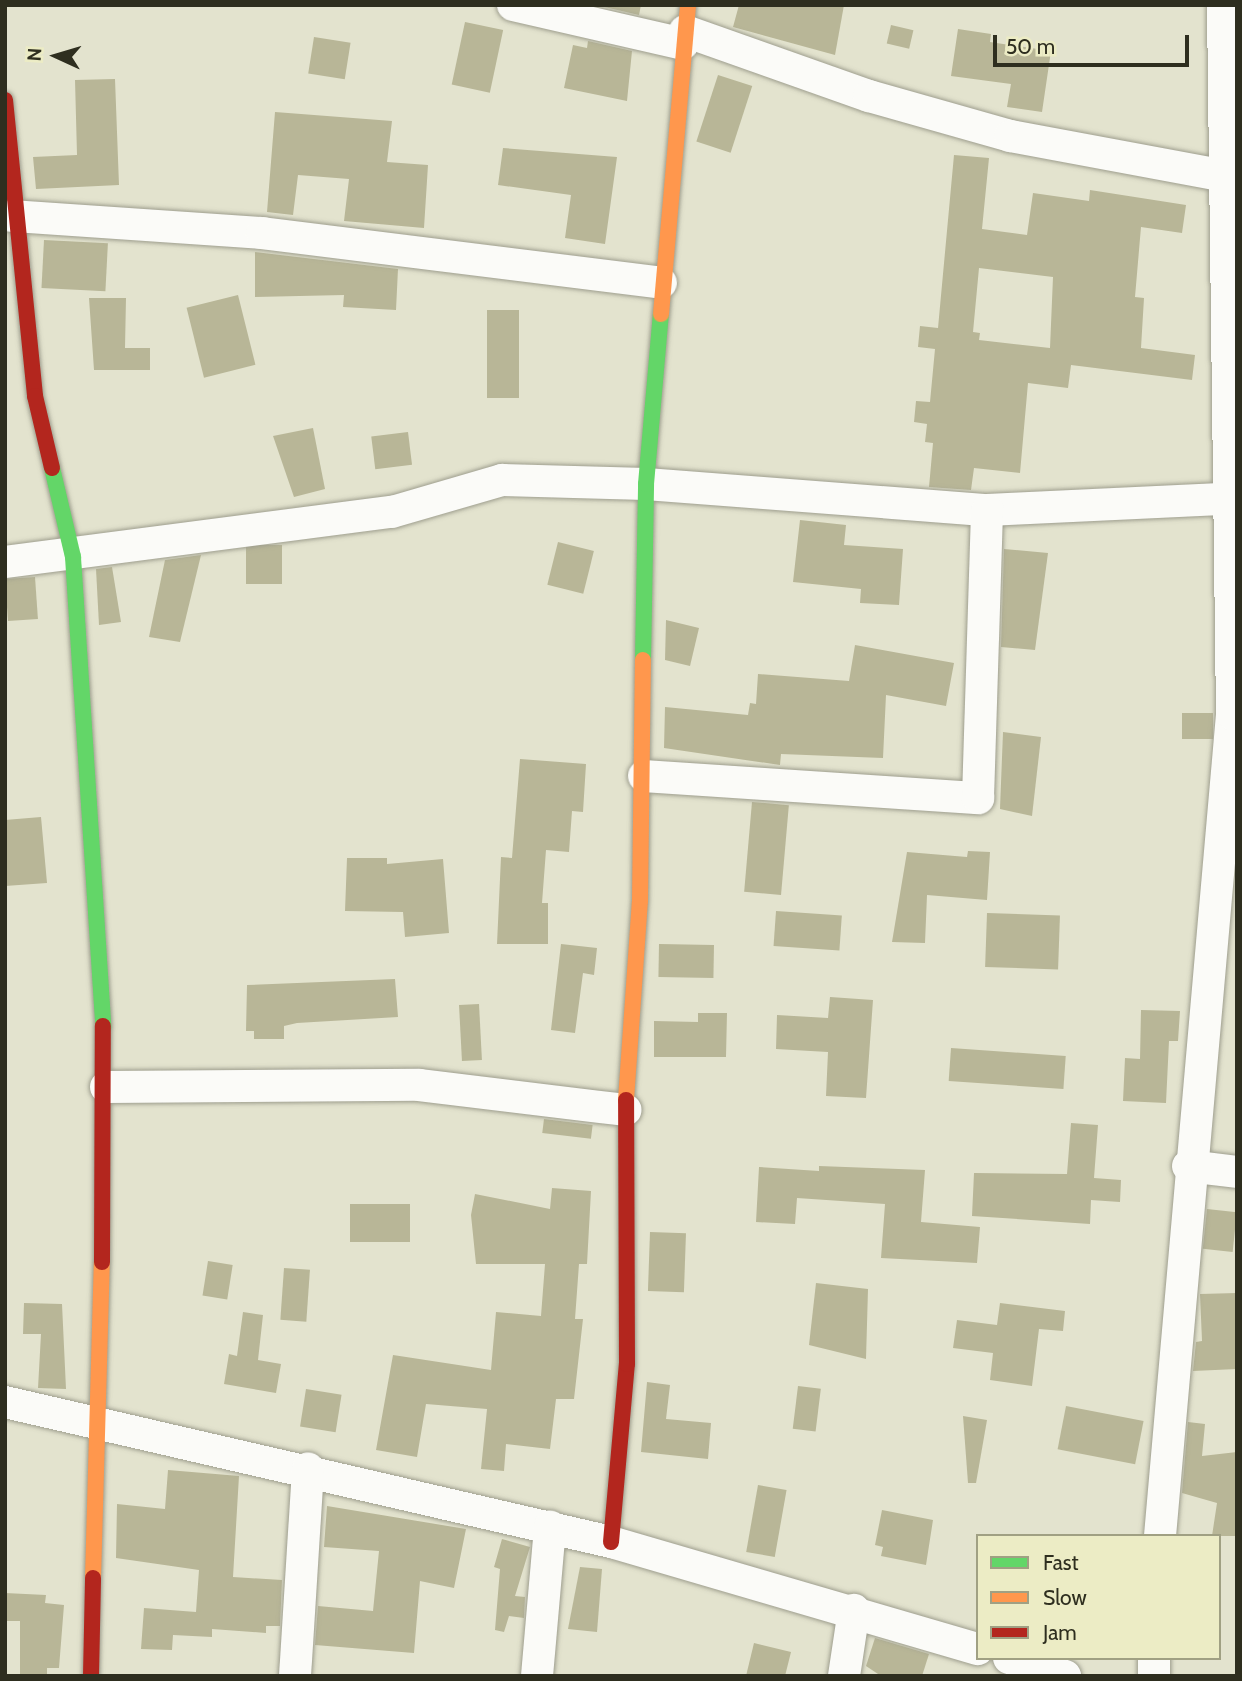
<!DOCTYPE html>
<style>
body{margin:0}
#map{position:relative;width:1242px;height:1681px;overflow:hidden;background:#e3e3ce;font-family:Cabin,sans-serif}
div>[style]{position:absolute}
.building>*{inset:0;background:#b8b697;transform-origin:0 0}
.roads{filter:drop-shadow(0 0 2px #9e9e8e) drop-shadow(0 0 2px #9e9e8e)}
.street>*{height:32px;margin:-16px;padding:0 16px;transform-origin:16px;border-radius:16px;background:#fbfbf8}
.fast>*{height:16px;margin:-8px;padding:0 8px;transform-origin:8px;border-radius:8px;background:#63d668}
.slow>*{height:16px;margin:-8px;padding:0 8px;transform-origin:8px;border-radius:8px;background:#ff974d}
.jam>*{height:16px;margin:-8px;padding:0 8px;transform-origin:8px;border-radius:8px;background:#b3261e}
span{translate:-50% -50%;white-space:nowrap;text-align:center;line-height:1.15;-webkit-text-stroke:5px #ececc5;paint-order:stroke}
.frame{position:absolute;inset:0;border:7px solid #2e2e1f;pointer-events:none}
.legend{position:absolute;left:976px;top:1534px;width:245px;height:126px;box-sizing:border-box;background:#ececc5;border:2px solid #a0a083;margin:0;padding:9px 12px;list-style:none;font-size:21px;color:#2e2e1f}
.legend li{display:flex;align-items:center;gap:14px;height:35px}
.legend b{width:35px;border:2px solid #a0a083}
.north{position:absolute;left:21px;top:21px;width:70px;height:70px;-webkit-text-stroke:5px #ececc5;paint-order:stroke;rotate:274deg;font-size:19px;font-weight:700;line-height:28px;text-align:center;color:#2e2e1f}
.north::after{content:'';display:block;margin:auto;width:24px;height:32px;background:#2e2e1f;clip-path:polygon(50% 0,100% 100%,50% 72%,0 100%)}
.scale{position:absolute;left:993px;top:35px;width:196px;height:32px;box-sizing:border-box;border:4px solid #2e2e1f;border-top:0;padding-left:9px;font-size:21px;line-height:24px;white-space:nowrap;color:#2e2e1f;-webkit-text-stroke:5px #ececc5;paint-order:stroke}
</style>
<div id="map">
<div class="building">
<div style="clip-path:polygon(596px 5px,641px 5px,639px 15px)"></div>
<div style="clip-path:polygon(739px 5px,844px 5px,835px 55px,733px 27px)"></div>
<div style="left:465px;top:22px;width:39px;height:64px;rotate:12deg"></div>
<div style="left:891px;top:25px;width:23px;height:19px;rotate:13deg"></div>
<div style="clip-path:polygon(958px 29px,991px 34px,990px 42px,1051px 51px,1042px 112px,1007px 107px,1011px 84px,951px 76px)"></div>
<div style="left:314px;top:37px;width:37px;height:37px;rotate:9deg"></div>
<div style="clip-path:polygon(588px 41px,632px 51px,627px 101px,564px 88px,573px 45px,587px 48px)"></div>
<div style="left:718px;top:75px;width:36px;height:70px;rotate:18deg"></div>
<div style="clip-path:polygon(115px 79px,119px 185px,36px 189px,33px 157px,77px 155px,75px 80px)"></div>
<div style="clip-path:polygon(275px 112px,392px 121px,387px 162px,428px 165px,424px 228px,344px 221px,349px 179px,298px 175px,293px 215px,267px 212px)"></div>
<div style="clip-path:polygon(503px 148px,617px 157px,605px 244px,565px 238px,571px 195px,498px 185px)"></div>
<div style="clip-path:polygon(evenodd,954px 155px,989px 158px,982px 229px,1027px 235px,1033px 193px,1089px 201px,1090px 190px,1186px 205px,1182px 233px,1141px 227px,1135px 297px,1144px 298px,1141px 348px,1195px 355px,1192px 380px,1071px 365px,1068px 388px,1028px 383px,1020px 473px,974px 468px,971px 490px,929px 487px,933px 443px,925px 442px,927px 424px,914px 422px,916px 401px,930px 402px,935px 349px,918px 347px,920px 326px,938px 328px,954px 155px,979px 268px,1053px 277px,1050px 348px,979px 340px,980px 333px,973px 332px,979px 268px)"></div>
<div style="left:44px;top:240px;width:64px;height:48px;rotate:3deg"></div>
<div style="clip-path:polygon(255px 252px,398px 269px,396px 310px,343px 307px,344px 295px,255px 297px)"></div>
<div style="left:238px;top:295px;width:72px;height:53px;rotate:76deg"></div>
<div style="clip-path:polygon(89px 298px,126px 298px,125px 348px,150px 348px,150px 370px,94px 370px)"></div>
<div style="left:487px;top:310px;width:32px;height:88px"></div>
<div style="clip-path:polygon(313px 428px,325px 489px,294px 497px,273px 436px)"></div>
<div style="left:408px;top:432px;width:33px;height:37px;rotate:83deg"></div>
<div style="clip-path:polygon(800px 520px,846px 525px,844px 545px,903px 549px,899px 605px,860px 603px,861px 589px,793px 582px)"></div>
<div style="left:558px;top:542px;width:37px;height:44px;rotate:14deg"></div>
<div style="left:282px;top:545px;width:39px;height:36px;rotate:90deg"></div>
<div style="clip-path:polygon(1004px 549px,1048px 553px,1035px 650px,1001px 647px)"></div>
<div style="clip-path:polygon(201px 555px,180px 642px,149px 637px,165px 560px)"></div>
<div style="clip-path:polygon(112px 567px,121px 622px,99px 625px,96px 569px)"></div>
<div style="left:35px;top:577px;width:42px;height:30px;rotate:86deg"></div>
<div style="clip-path:polygon(666px 620px,699px 628px,690px 666px,665px 660px)"></div>
<div style="clip-path:polygon(855px 645px,954px 663px,946px 706px,886px 695px,883px 758px,781px 754px,780px 765px,664px 748px,665px 707px,748px 715px,750px 703px,756px 704px,758px 674px,849px 681px)"></div>
<div style="left:1182px;top:713px;width:31px;height:26px"></div>
<div style="clip-path:polygon(1003px 732px,1041px 737px,1032px 816px,1000px 809px)"></div>
<div style="clip-path:polygon(520px 759px,586px 764px,583px 812px,572px 811px,569px 852px,546px 850px,542px 903px,548px 903px,548px 944px,497px 944px,501px 857px,512px 858px)"></div>
<div style="left:752px;top:802px;width:37px;height:90px;rotate:5deg"></div>
<div style="clip-path:polygon(41px 817px,47px 883px,5px 886px,5px 820px)"></div>
<div style="clip-path:polygon(968px 851px,990px 852px,987px 900px,927px 895px,925px 943px,892px 942px,907px 852px,967px 857px)"></div>
<div style="clip-path:polygon(347px 858px,387px 858px,387px 864px,443px 859px,449px 933px,405px 937px,403px 912px,345px 911px)"></div>
<div style="left:776px;top:911px;width:66px;height:35px;rotate:4deg"></div>
<div style="left:987px;top:913px;width:73px;height:54px;rotate:2deg"></div>
<div style="clip-path:polygon(561px 944px,597px 948px,594px 975px,583px 973px,575px 1033px,551px 1030px)"></div>
<div style="left:659px;top:944px;width:55px;height:33px;rotate:1deg"></div>
<div style="clip-path:polygon(395px 979px,398px 1017px,297px 1023px,284px 1026px,284px 1039px,254px 1039px,254px 1031px,246px 1031px,247px 985px)"></div>
<div style="clip-path:polygon(830px 997px,873px 1000px,866px 1098px,826px 1096px,828px 1052px,776px 1049px,777px 1015px,828px 1018px)"></div>
<div style="left:479px;top:1004px;width:56px;height:20px;rotate:87deg"></div>
<div style="clip-path:polygon(1141px 1010px,1180px 1011px,1178px 1041px,1169px 1041px,1166px 1103px,1123px 1101px,1125px 1058px,1140px 1059px)"></div>
<div style="clip-path:polygon(698px 1013px,727px 1013px,726px 1057px,654px 1057px,654px 1021px,698px 1022px)"></div>
<div style="left:951px;top:1048px;width:115px;height:33px;rotate:4deg"></div>
<div style="left:544px;top:1119px;width:49px;height:14px;rotate:7deg"></div>
<div style="clip-path:polygon(1071px 1123px,1098px 1125px,1094px 1178px,1121px 1180px,1120px 1202px,1091px 1200px,1090px 1224px,972px 1216px,974px 1173px,1067px 1174px)"></div>
<div style="clip-path:polygon(819px 1166px,925px 1170px,921px 1222px,980px 1227px,977px 1263px,881px 1258px,885px 1204px,797px 1198px,795px 1224px,756px 1222px,759px 1167px,819px 1171px)"></div>
<div style="clip-path:polygon(552px 1188px,591px 1191px,587px 1264px,579px 1264px,575px 1319px,583px 1319px,574px 1399px,556px 1399px,550px 1449px,506px 1444px,504px 1471px,481px 1469px,487px 1409px,426px 1404px,417px 1457px,376px 1450px,393px 1355px,491px 1370px,496px 1312px,541px 1316px,545px 1264px,476px 1264px,471px 1215px,475px 1194px,550px 1209px)"></div>
<div style="left:410px;top:1204px;width:38px;height:60px;rotate:90deg"></div>
<div style="left:1207px;top:1209px;width:30px;height:40px;rotate:6deg"></div>
<div style="left:650px;top:1232px;width:36px;height:59px;rotate:2deg"></div>
<div style="left:208px;top:1261px;width:25px;height:35px;rotate:9deg"></div>
<div style="left:284px;top:1268px;width:26px;height:52px;rotate:4deg"></div>
<div style="clip-path:polygon(816px 1283px,868px 1289px,866px 1359px,809px 1345px)"></div>
<div style="clip-path:polygon(1237px 1293px,1237px 1369px,1193px 1371px,1196px 1342px,1202px 1341px,1200px 1294px)"></div>
<div style="clip-path:polygon(24px 1303px,62px 1304px,66px 1389px,38px 1388px,41px 1334px,23px 1334px)"></div>
<div style="clip-path:polygon(1000px 1303px,1065px 1311px,1063px 1331px,1039px 1329px,1032px 1386px,990px 1380px,993px 1353px,953px 1348px,957px 1320px,997px 1325px)"></div>
<div style="clip-path:polygon(243px 1312px,263px 1315px,258px 1360px,281px 1364px,276px 1393px,224px 1384px,229px 1354px,237px 1356px)"></div>
<div style="clip-path:polygon(647px 1382px,670px 1385px,666px 1419px,711px 1423px,708px 1459px,641px 1452px)"></div>
<div style="left:798px;top:1386px;width:23px;height:43px;rotate:7deg"></div>
<div style="left:306px;top:1389px;width:36px;height:38px;rotate:9deg"></div>
<div style="left:1066px;top:1406px;width:79px;height:44px;rotate:11deg"></div>
<div style="clip-path:polygon(963px 1416px,987px 1420px,976px 1483px,968px 1483px)"></div>
<div style="clip-path:polygon(1188px 1422px,1205px 1424px,1202px 1456px,1237px 1452px,1237px 1536px,1212px 1536px,1217px 1503px,1182px 1493px)"></div>
<div style="clip-path:polygon(168px 1470px,239px 1476px,233px 1577px,282px 1580px,280px 1626px,266px 1626px,266px 1633px,212px 1629px,212px 1637px,173px 1635px,172px 1650px,141px 1649px,144px 1608px,196px 1612px,199px 1570px,116px 1558px,117px 1504px,165px 1509px)"></div>
<div style="left:758px;top:1485px;width:29px;height:68px;rotate:10deg"></div>
<div style="clip-path:polygon(327px 1506px,466px 1529px,454px 1588px,420px 1581px,414px 1653px,315px 1645px,318px 1606px,373px 1611px,379px 1551px,324px 1547px)"></div>
<div style="clip-path:polygon(882px 1510px,933px 1520px,926px 1565px,881px 1556px,883px 1547px,875px 1545px)"></div>
<div style="clip-path:polygon(502px 1539px,530px 1547px,515px 1596px,525px 1597px,524px 1618px,509px 1616px,504px 1632px,495px 1630px,500px 1569px,494px 1567px)"></div>
<div style="clip-path:polygon(580px 1567px,602px 1569px,597px 1632px,568px 1629px)"></div>
<div style="clip-path:polygon(5px 1593px,46px 1595px,45px 1603px,64px 1605px,59px 1668px,47px 1668px,47px 1676px,20px 1675px,20px 1621px,5px 1621px)"></div>
<div style="clip-path:polygon(875px 1638px,929px 1654px,922px 1676px,881px 1676px,866px 1666px)"></div>
<div style="clip-path:polygon(754px 1643px,791px 1652px,785px 1676px,746px 1676px)"></div>
</div>
<div class="roads">
<div class="street">
<div style="left:513px;top:5px;width:174px;rotate:12.9deg"></div>
<div style="left:685px;top:31px;width:195px;rotate:19.5deg"></div>
<div style="left:869px;top:96px;width:147px;rotate:15.8deg"></div>
<div style="left:1010px;top:136px;width:214px;rotate:10.5deg"></div>
<div style="left:12px;top:216px;width:251px;rotate:3.9deg"></div>
<div style="left:262px;top:233px;width:402px;rotate:7.1deg"></div>
<div style="left:5px;top:562px;width:390px;rotate:-7.4deg"></div>
<div style="left:392px;top:512px;width:115px;rotate:-16.2deg"></div>
<div style="left:502px;top:480px;width:144px;rotate:1.6deg"></div>
<div style="left:646px;top:484px;width:342px;rotate:4.4deg"></div>
<div style="left:987px;top:510px;width:250px;rotate:-2.7deg"></div>
<div style="left:644px;top:776px;width:335px;rotate:3.8deg"></div>
<div style="left:978px;top:798px;width:288px;rotate:-88.2deg"></div>
<div style="left:106px;top:1087px;width:313px;rotate:-0.4deg"></div>
<div style="left:419px;top:1085px;width:208px;rotate:6.9deg"></div>
<div style="left:1188px;top:1166px;width:49px;rotate:7deg"></div>
<div style="left:5px;top:1402px;width:622px;rotate:13.01deg"></div>
<div style="left:611px;top:1542px;width:382px;rotate:16.3deg"></div>
<div style="left:1160px;top:1536px;width:825px;rotate:-84.99deg"></div>
<div style="left:1232px;top:714px;width:709px;rotate:-90.73deg"></div>
<div style="left:1009px;top:1658px;width:59px;rotate:17.8deg"></div>
<div style="left:295px;top:1676px;width:208px;rotate:-86.4deg"></div>
<div style="left:537px;top:1676px;width:150px;rotate:-85deg"></div>
<div style="left:844px;top:1676px;width:67px;rotate:-81.4deg"></div>
<div style="left:1154px;top:1676px;width:18px;rotate:-90deg"></div>
</div>
<div class="fast">
<div style="left:52px;top:468px;width:91px;rotate:76.7deg"></div>
<div style="left:73px;top:557px;width:470px;rotate:86.3deg"></div>
<div style="left:643px;top:660px;width:176px;rotate:-89deg"></div>
<div style="left:646px;top:484px;width:171px;rotate:-85deg"></div>
</div>
<div class="slow">
<div style="left:661px;top:314px;width:310px;rotate:-85deg"></div>
<div style="left:626px;top:1100px;width:199px;rotate:-86deg"></div>
<div style="left:640px;top:901px;width:241px;rotate:-89.3deg"></div>
<div style="left:93px;top:1578px;width:316px;rotate:-88.4deg"></div>
</div>
<div class="jam">
<div style="left:5px;top:100px;width:298px;rotate:84.2deg"></div>
<div style="left:35px;top:396px;width:74px;rotate:76.7deg"></div>
<div style="left:102px;top:1262px;width:236px;rotate:-89.8deg"></div>
<div style="left:611px;top:1542px;width:179px;rotate:-84.9deg"></div>
<div style="left:627px;top:1364px;width:264px;rotate:-90.2deg"></div>
<div style="left:91px;top:1676px;width:98px;rotate:-88.8deg"></div>
</div>
</div>
<div class="frame"></div>
<ul class="legend">
<li><b style="height:9px;background:#63d668"></b>Fast</li>
<li><b style="height:9px;background:#ff974d"></b>Slow</li>
<li><b style="height:9px;background:#b3261e"></b>Jam</li>
</ul>
<div class="north">N</div>
<div class="scale">50 m</div>
</div>
